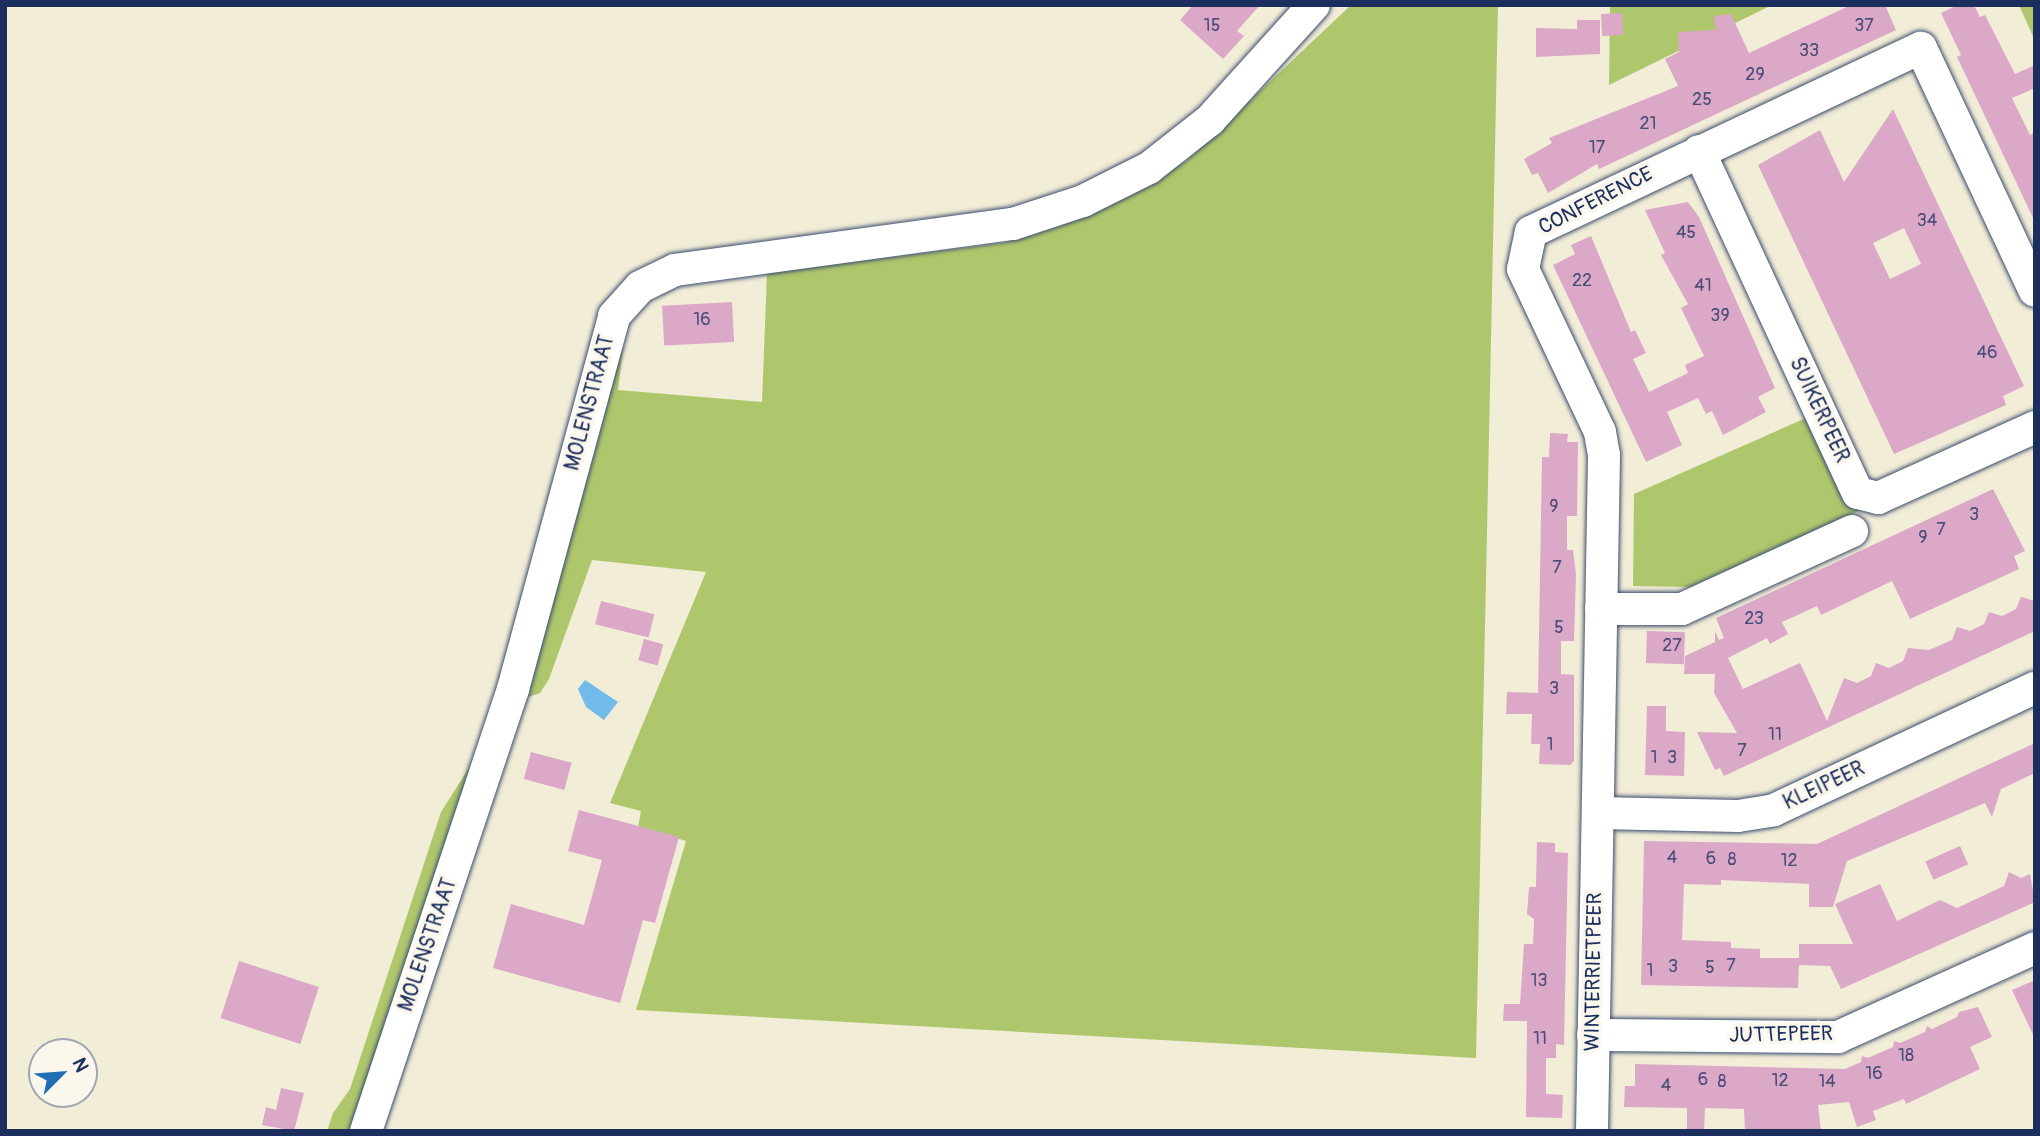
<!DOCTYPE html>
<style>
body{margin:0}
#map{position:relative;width:2040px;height:1136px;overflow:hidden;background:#f2edd7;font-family:Pangolin,sans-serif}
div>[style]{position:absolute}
.green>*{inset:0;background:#afc76c}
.water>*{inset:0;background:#71baea}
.building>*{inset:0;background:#dba8c8;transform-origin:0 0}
.roads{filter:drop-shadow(0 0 2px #3b4c70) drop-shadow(0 0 2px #3b4c70)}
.minor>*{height:32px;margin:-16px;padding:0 16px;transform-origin:16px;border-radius:16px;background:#fff}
span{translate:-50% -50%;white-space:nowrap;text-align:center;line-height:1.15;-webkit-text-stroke:7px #fbf7ec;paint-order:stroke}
.number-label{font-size:18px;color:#4b4d78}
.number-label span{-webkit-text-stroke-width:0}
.street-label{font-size:21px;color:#1b2f5e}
.frame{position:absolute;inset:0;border:7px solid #1b2f5e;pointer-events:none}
.north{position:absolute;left:28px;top:1038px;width:70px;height:70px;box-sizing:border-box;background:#fbf7ec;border:2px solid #a1a7b3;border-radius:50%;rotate:65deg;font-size:19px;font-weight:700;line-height:28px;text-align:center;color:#1b2f5e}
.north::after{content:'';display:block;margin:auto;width:24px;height:32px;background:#1f6fb2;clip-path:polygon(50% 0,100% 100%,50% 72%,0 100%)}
</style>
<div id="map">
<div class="green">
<div style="clip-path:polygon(1351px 5px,1498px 5px,1476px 1058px,636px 1010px,686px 841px,638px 827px,641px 811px,610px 803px,706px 572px,592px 560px,549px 679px,540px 693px,523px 699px,612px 367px,623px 348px,618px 390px,762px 402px,767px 273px,1003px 243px,1054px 228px,1130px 195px,1186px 161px)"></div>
<div style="clip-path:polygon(1610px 5px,1772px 5px,1609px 85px)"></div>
<div style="clip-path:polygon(2019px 5px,2035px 5px,2035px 41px)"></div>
<div style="clip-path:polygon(1815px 414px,1865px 508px,1690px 587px,1633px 586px,1634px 494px)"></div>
<div style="clip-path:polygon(474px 760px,356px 1131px,327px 1131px,333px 1113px,350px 1089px,441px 812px)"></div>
</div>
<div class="water">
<div style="clip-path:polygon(585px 680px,618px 702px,604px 720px,586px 707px,578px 689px)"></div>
</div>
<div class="building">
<div style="clip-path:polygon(1193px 5px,1260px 5px,1237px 31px,1244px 36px,1223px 59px,1180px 20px)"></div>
<div style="clip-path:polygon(1851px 5px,1885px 5px,1896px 30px,1599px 169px,1597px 164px,1548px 193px,1538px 173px,1532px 175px,1524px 159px,1552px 143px,1549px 138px,1678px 86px,1665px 59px,1679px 52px,1678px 32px,1716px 30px,1714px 16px,1731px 14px,1749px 53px)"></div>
<div style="clip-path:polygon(1958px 5px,1974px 5px,1980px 17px,1985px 15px,2015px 74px,2035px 65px,2035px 88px,2012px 98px,2030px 135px,2035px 132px,2035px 222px,1957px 57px,1961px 55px,1941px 13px)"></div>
<div style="left:1622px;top:13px;width:22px;height:21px;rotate:87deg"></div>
<div style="clip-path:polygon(1577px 20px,1600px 20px,1600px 54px,1536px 57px,1536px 28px,1577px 29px)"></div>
<div style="clip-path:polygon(evenodd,1893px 109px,2024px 386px,2003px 396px,2006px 405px,1894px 454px,1758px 165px,1820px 130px,1844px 182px,1893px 109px,1904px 228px,1921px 264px,1890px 279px,1873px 243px,1904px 228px)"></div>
<div style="clip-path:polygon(1688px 202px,1699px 217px,1775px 388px,1758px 397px,1766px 412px,1723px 435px,1712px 411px,1706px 414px,1698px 398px,1667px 412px,1682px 445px,1646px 462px,1553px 265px,1575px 254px,1571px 245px,1591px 236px,1631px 332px,1635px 330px,1646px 353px,1633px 359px,1649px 392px,1688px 373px,1685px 365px,1704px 356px,1681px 308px,1688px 304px,1661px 255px,1665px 253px,1645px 210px)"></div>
<div style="left:732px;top:302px;width:40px;height:70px;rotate:87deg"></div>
<div style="clip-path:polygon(1550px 433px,1568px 434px,1567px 442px,1578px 442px,1577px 516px,1567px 516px,1567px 550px,1573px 550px,1576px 574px,1574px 641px,1561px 641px,1561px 674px,1574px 675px,1574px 761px,1570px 765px,1539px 764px,1540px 744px,1531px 744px,1532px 714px,1506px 714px,1507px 692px,1538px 693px,1542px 457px,1549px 457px)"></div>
<div style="clip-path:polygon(1993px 489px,2025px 551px,2014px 556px,2019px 569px,1910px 619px,1892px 581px,1821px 615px,1817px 606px,1800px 614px,1782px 622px,1788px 634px,1770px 644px,1767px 638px,1728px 658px,1743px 689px,1800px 663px,1827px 721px,1844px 678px,1857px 683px,1871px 676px,1876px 663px,1889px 668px,1903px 661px,1908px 648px,1929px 650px,1952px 640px,1957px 627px,1970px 631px,1984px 624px,1989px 612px,2002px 616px,2016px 609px,2021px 597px,2035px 601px,2035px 631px,1724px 776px,1720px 768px,1715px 770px,1697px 732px,1737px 733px,1714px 693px,1715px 674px,1684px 674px,1685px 656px,1715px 642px,1715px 631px,1719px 640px,1724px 638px,1716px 618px)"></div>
<div style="left:601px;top:601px;width:55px;height:24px;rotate:14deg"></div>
<div style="left:1647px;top:631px;width:38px;height:32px;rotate:2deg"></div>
<div style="left:644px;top:639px;width:20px;height:22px;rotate:15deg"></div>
<div style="clip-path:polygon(1647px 706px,1666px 706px,1666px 731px,1685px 732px,1684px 776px,1645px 775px)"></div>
<div style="clip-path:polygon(2035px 743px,2035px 773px,2001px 789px,1992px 817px,1985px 803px,1847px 861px,1833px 907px,1809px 907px,1809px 884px,1721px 880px,1721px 885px,1684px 884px,1682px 940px,1731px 942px,1731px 948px,1760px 949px,1760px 958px,1799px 958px,1799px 944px,1853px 944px,1835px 904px,1880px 884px,1897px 921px,1940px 900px,1957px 908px,2004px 886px,2009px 872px,2021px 878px,2030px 874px,2035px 902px,1841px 989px,1830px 966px,1799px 965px,1798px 988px,1641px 985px,1644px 841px,1817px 844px)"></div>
<div style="left:531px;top:752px;width:42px;height:28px;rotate:15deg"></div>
<div style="clip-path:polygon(579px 810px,679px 837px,655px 923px,643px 920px,620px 1003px,493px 968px,511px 904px,584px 925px,602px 860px,568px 851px)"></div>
<div style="clip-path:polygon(1537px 842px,1555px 843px,1555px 852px,1568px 853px,1564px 1045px,1556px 1044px,1556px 1058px,1546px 1058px,1546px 1094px,1563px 1095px,1562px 1118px,1526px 1117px,1527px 1021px,1503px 1021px,1504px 1004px,1520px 1004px,1524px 944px,1533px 944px,1534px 919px,1527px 914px,1529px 887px,1536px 887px)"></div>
<div style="left:1960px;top:846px;width:20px;height:38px;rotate:66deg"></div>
<div style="left:239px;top:961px;width:84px;height:60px;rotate:18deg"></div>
<div style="clip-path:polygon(2035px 980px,2035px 1039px,2012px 990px)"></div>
<div style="clip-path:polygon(1978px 1007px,1992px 1037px,1970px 1047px,1980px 1069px,1906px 1104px,1904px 1099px,1873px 1111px,1876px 1120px,1857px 1127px,1849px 1102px,1818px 1105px,1821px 1131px,1745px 1131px,1744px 1109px,1705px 1108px,1704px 1131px,1687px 1131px,1687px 1108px,1624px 1107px,1625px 1086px,1635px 1086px,1635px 1064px,1845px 1069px,1861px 1062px,1862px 1056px,1868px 1058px,1893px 1047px,1894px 1041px,1900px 1043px,1925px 1032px,1927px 1026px,1932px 1029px,1957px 1017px,1959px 1012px)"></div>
<div style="clip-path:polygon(281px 1088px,304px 1093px,294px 1131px,262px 1125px,266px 1107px,276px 1110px)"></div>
</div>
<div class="roads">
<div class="minor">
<div style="left:1699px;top:151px;width:377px;rotate:65.1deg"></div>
<div style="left:1858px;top:493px;width:21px;rotate:14deg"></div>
<div style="left:1878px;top:498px;width:172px;rotate:-24.3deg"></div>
<div style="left:1601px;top:609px;width:81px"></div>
<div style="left:1682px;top:609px;width:187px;rotate:-24.6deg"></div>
<div style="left:1598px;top:813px;width:140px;rotate:1.2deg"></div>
<div style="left:1738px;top:816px;width:36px;rotate:-9deg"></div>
<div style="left:1774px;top:810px;width:288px;rotate:-25.1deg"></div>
<div style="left:1593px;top:1035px;width:245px;rotate:0.5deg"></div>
<div style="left:1838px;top:1037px;width:216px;rotate:-24.3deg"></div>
<div style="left:366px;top:1131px;width:466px;rotate:-71.6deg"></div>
<div style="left:513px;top:689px;width:386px;rotate:-74.8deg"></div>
<div style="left:614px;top:316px;width:39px;rotate:-48deg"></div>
<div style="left:640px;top:287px;width:39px;rotate:-26deg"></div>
<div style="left:675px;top:270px;width:341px;rotate:-7.8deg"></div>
<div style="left:1013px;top:224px;width:74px;rotate:-18.2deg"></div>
<div style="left:1083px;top:201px;width:74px;rotate:-26.6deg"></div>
<div style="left:1149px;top:168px;width:78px;rotate:-38.2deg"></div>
<div style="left:1210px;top:120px;width:155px;rotate:-47.9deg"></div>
<div style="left:1592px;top:1131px;width:676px;rotate:-88.98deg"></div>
<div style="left:1604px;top:455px;width:23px;rotate:-100deg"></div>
<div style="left:1600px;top:432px;width:180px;rotate:-115.3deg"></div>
<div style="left:1523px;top:269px;width:38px;rotate:-78deg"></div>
<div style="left:1531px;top:232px;width:431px;rotate:-25.3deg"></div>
<div style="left:1921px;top:48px;width:268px;rotate:64.9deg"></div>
</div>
</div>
<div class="number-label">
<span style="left:1212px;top:26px">15</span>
<span style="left:1864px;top:26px">37</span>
<span style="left:1809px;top:51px">33</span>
<span style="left:1755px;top:75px">29</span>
<span style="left:1702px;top:100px">25</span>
<span style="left:1648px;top:124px">21</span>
<span style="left:1597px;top:148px">17</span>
<span style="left:1927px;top:221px">34</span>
<span style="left:1686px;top:233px">45</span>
<span style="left:1582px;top:281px">22</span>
<span style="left:1703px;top:286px">41</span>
<span style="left:1720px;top:316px">39</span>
<span style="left:702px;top:320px">16</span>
<span style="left:1987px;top:353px">46</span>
<span style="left:1554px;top:507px">9</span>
<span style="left:1974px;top:515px">3</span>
<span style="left:1941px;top:530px">7</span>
<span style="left:1923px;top:538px">9</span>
<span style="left:1557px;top:568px">7</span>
<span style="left:1754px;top:619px">23</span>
<span style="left:1559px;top:628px">5</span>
<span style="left:1672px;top:646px">27</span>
<span style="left:1554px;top:689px">3</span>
<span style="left:1775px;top:735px">11</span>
<span style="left:1550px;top:745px">1</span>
<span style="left:1742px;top:751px">7</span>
<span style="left:1654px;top:758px">1</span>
<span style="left:1672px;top:758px">3</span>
<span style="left:1672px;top:858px">4</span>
<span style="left:1711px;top:859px">6</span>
<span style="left:1732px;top:860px">8</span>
<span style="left:1789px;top:861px">12</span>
<span style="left:1731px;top:966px">7</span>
<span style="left:1673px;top:967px">3</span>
<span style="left:1710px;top:968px">5</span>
<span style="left:1650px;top:971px">1</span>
<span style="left:1539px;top:981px">13</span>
<span style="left:1540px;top:1039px">11</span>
<span style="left:1906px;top:1056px">18</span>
<span style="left:1874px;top:1074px">16</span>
<span style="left:1703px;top:1080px">6</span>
<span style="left:1780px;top:1081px">12</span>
<span style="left:1722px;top:1082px">8</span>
<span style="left:1827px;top:1082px">14</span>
<span style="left:1666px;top:1086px">4</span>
</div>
<div class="street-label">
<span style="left:1596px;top:201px;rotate:-27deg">CONFERENCE</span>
<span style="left:590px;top:403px;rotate:-75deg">MOLENSTRAAT</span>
<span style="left:1819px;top:410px;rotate:65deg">SUIKERPEER</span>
<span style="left:1824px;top:786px;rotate:-25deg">KLEIPEER</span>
<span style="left:428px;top:945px;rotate:-71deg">MOLENSTRAAT</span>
<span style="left:1594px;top:972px;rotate:-89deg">WINTERRIETPEER</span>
<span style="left:1781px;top:1035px;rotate:-1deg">JUTTEPEER</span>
</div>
<div class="frame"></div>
<div class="north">N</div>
</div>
